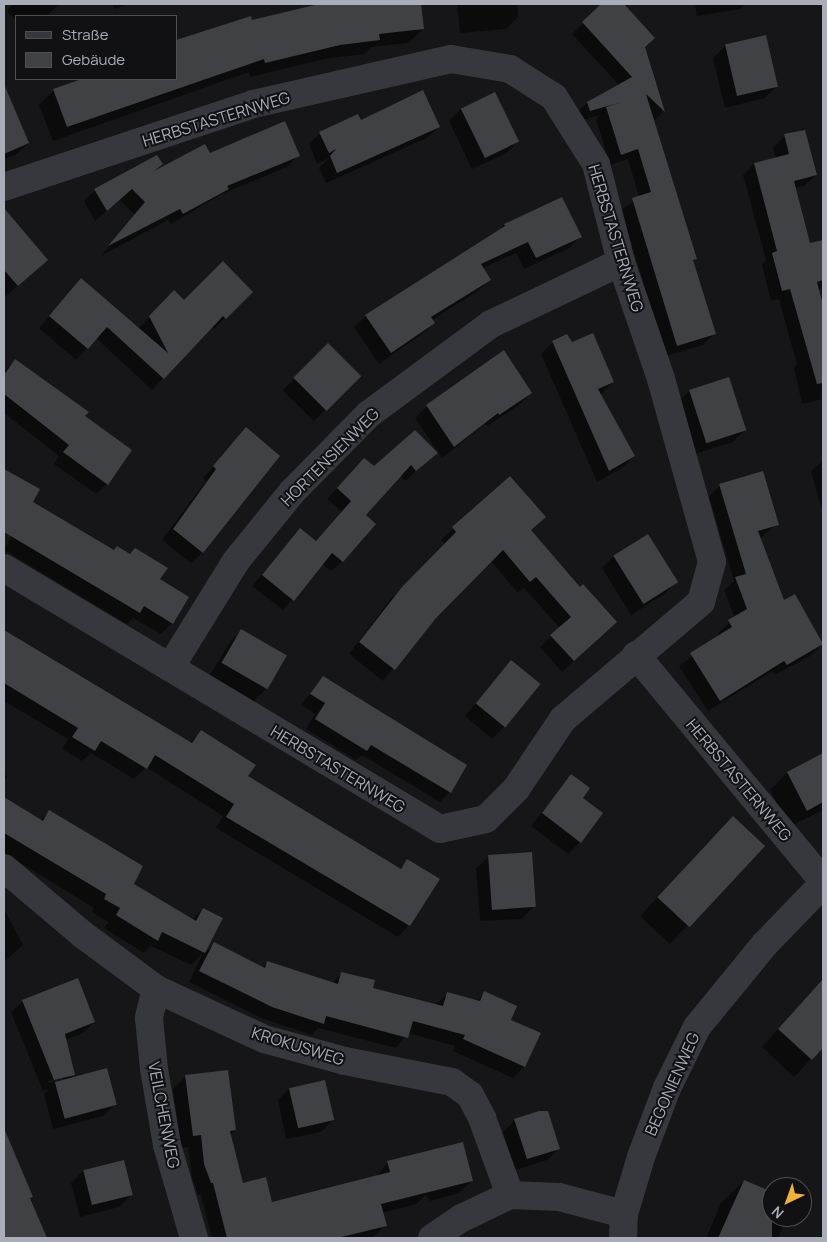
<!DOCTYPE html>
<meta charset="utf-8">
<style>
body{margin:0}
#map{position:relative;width:827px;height:1242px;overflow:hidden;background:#161618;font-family:Manrope,sans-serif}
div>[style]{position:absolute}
.shadow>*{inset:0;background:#0007;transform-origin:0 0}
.building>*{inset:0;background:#404145;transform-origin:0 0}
.minor>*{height:28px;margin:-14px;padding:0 14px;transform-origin:14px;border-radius:14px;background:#37383d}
span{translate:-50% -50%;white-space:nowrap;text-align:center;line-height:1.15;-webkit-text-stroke:4px #111113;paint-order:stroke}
.street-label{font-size:16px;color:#a8adb8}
.frame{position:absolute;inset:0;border:5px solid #a8adb8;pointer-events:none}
.legend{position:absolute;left:15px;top:15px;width:162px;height:65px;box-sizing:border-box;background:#111113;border:1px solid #4d4f55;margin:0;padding:6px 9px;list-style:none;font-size:15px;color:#a8adb8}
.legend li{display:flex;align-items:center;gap:10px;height:25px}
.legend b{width:25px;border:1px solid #4d4f55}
.north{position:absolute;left:762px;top:1177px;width:50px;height:50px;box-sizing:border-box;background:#111113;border:1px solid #4d4f55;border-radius:50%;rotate:222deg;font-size:14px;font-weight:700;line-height:20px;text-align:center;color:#a8adb8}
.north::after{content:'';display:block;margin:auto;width:18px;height:22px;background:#f2b134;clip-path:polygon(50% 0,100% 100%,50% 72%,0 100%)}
</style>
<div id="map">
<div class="shadow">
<div style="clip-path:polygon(13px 4px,59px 4px,47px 16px,16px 16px,16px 20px,7px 11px)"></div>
<div style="clip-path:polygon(112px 4px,130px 4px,114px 9px)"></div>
<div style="clip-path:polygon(325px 4px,420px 4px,423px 29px,408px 43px,371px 47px,364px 54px,325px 59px,250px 77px,249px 72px,53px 141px,39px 105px,54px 90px,86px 79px,176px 79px,251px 22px)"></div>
<div style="clip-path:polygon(457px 4px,517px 4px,518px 17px,506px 29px,460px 33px)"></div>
<div style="clip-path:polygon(603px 4px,622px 4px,653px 38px,644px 47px,663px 112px,653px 122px,695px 258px,692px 262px,714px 334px,703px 345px,666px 356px,621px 210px,639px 197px,628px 159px,610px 165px,596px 119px,600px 115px,579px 121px,576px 114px,587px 103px,619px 85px,572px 34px)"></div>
<div style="clip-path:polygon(695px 4px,746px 4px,741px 9px,697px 16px)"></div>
<div style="clip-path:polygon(765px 37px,777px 86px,765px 98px,725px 108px,713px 58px,725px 46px)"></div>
<div style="clip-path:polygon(495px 94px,517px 142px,505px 154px,472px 169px,449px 121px,461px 109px)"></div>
<div style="clip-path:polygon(10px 103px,28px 143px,17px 154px,4px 159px,4px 106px)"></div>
<div style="clip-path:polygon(360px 121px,439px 127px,427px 138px,326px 183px,319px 168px,329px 158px,317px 164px,309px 144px,320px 133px)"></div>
<div style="clip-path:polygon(785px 136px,816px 175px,804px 186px,795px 188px,809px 244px,823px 241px,823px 288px,818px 289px,823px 310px,823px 399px,802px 404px,794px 368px,797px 365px,779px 299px,771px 301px,762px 265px,766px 260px,743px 175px,754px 164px,776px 159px,773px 147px)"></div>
<div style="clip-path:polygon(209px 155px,298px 155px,287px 167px,222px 194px,171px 224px,168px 220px,101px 256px,135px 215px,120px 200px,95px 221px,84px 201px,95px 190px)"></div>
<div style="clip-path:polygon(561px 198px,580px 237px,568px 249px,524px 269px,516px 253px,483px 268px,490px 280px,478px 291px,432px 320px,434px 323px,422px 334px,379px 364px,354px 327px,366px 316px,495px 234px,504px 225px)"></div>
<div style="clip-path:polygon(11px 218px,46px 260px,5px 297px,4px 224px)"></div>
<div style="clip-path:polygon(81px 280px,138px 329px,174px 292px,184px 301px,252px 292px,214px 329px,211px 327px,152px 390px,96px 338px,76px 360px,39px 328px)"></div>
<div style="clip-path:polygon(553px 342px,571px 344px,613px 382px,601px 394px,634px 456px,622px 468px,597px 482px,541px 354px)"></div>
<div style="left:328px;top:345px;width:44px;height:64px;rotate:45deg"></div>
<div style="clip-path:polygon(15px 360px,84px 417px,107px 484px,96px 494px,54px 464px,59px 456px,4px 413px,4px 372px)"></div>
<div style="clip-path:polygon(690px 390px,745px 430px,733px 442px,695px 454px,678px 402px)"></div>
<div style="clip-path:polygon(531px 393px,519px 405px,487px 426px,485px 424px,442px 458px,415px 418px,427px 406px)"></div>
<div style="clip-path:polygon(246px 429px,203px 552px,191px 563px,162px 540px,206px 481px,203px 478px)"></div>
<div style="clip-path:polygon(436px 453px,405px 481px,400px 475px,364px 515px,342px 561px,332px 571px,322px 564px,283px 610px,252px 586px,300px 529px,315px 542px,342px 512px,327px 499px,354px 470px)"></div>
<div style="clip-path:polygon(823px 460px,823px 514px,811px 471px)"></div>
<div style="clip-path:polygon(4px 470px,38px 490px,31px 502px,114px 551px,129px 555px,158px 579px,172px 623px,161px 634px,133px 618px,127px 624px,4px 550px,13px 533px,4px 528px)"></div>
<div style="clip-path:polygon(510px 478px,530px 531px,580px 589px,616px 622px,562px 672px,540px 647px,560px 628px,524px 588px,518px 593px,491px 561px,435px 617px,383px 681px,349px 654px,390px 600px,446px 545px,441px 540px)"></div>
<div style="clip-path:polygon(720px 485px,777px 524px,760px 538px,783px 602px,822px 644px,810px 656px,775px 675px,773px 671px,708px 711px,679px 666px,719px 636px,718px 633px,735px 618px,724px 590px,734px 581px,709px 497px)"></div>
<div style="clip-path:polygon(647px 535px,676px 582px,664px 594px,631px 615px,602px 568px,614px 556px)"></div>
<div style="clip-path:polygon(242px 630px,266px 689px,254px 701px,210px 675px,230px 642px)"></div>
<div style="clip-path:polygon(4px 631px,190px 743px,201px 731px,247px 777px,399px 869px,407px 861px,409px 925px,398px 937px,216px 828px,223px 816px,146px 767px,134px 779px,91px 753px,82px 761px,62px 749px,68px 739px,4px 701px)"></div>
<div style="clip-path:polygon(511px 662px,504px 727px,492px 739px,465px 716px)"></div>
<div style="clip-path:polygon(323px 677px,450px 792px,440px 802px,362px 755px,356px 760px,306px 729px,315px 714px,301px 705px)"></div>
<div style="clip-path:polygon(823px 754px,823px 810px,789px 827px,770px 790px,787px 773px)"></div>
<div style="clip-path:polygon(4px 774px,7px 776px,4px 782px)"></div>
<div style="clip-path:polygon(571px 776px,580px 842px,568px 854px,531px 826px)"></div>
<div style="clip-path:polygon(4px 799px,40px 821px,50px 812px,132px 884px,192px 920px,203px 909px,221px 918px,204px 954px,214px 944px,262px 968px,267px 962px,332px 983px,341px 974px,371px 989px,436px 1005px,447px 994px,476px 1002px,484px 993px,509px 1020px,524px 1067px,513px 1078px,453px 1051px,455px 1046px,408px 1033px,396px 1048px,318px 1028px,312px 1035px,261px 1018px,189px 982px,203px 953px,191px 965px,151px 946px,144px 953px,104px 928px,108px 922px,92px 912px,94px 908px,4px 853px)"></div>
<div style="clip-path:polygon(715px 835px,763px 846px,670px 944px,640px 916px)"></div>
<div style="clip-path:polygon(488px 857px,534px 906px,522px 919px,480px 921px,476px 869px)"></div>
<div style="clip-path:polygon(4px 909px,23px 945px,4px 962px)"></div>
<div style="clip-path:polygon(823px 979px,823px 1046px,794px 1077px,762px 1047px)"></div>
<div style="clip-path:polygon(evenodd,77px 980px,94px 1022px,83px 1033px,65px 1040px,74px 1075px,70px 1079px,115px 1104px,103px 1116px,53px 1129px,44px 1094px,49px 1089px,43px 1091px,11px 1012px,22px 1002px,77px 980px,63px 1077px,63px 1080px,48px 1083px,48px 1081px,63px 1077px)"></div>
<div style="clip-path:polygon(186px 1076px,235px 1130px,230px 1135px,242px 1184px,271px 1203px,376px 1177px,388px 1162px,472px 1181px,459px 1193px,430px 1201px,426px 1194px,417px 1204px,382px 1213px,385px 1225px,372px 1238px,212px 1238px,201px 1195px,198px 1195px,192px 1177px,188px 1147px,181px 1148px,173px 1089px)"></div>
<div style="clip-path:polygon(290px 1088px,333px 1120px,321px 1132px,286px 1139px,278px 1100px)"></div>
<div style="clip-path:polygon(515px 1120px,559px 1148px,547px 1160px,515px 1170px,503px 1132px)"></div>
<div style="clip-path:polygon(4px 1128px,46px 1238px,4px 1238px)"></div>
<div style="clip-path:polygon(83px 1171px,131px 1195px,119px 1207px,80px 1217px,71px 1183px)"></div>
<div style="clip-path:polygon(744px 1181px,772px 1193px,772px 1217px,787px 1217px,778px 1238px,706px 1238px,721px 1203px)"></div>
</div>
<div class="building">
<div style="clip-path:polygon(319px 4px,421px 4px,424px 29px,379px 34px,380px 40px,340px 45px,265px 63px,264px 59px,67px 127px,53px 89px,82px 79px,176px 79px,176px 40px,251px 16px,252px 20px)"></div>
<div style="clip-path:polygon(601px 4px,624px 4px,655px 38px,645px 47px,665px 112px,646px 94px,697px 259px,693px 260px,716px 334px,677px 346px,632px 198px,651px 192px,638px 149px,621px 155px,606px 107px,622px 102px,590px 111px,587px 102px,632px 77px,582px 22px)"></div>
<div style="left:766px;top:35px;width:53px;height:42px;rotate:77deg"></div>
<div style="clip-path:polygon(4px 84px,29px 143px,4px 154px)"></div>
<div style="clip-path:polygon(423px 90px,440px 127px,337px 173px,330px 156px,336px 149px,329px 153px,319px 132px,358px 114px,361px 120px)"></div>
<div style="left:495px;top:92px;width:55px;height:38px;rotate:64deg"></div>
<div style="clip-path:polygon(285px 121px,300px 156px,227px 186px,229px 189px,183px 214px,180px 209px,108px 246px,145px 202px,132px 189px,107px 211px,94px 189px,157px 155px,163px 164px,154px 171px,205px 144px,210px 153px)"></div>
<div style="clip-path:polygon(805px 130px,817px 175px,794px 181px,810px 243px,823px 240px,823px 280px,817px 282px,823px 305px,823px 383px,817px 384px,790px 289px,782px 291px,772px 253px,777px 251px,754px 163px,789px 154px,784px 134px)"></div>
<div style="clip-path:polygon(562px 197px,582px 237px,536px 258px,528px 242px,481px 264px,491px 280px,431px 317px,435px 323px,391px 353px,365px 315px,505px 226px,504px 224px)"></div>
<div style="clip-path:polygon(4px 208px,48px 260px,18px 286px,4px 270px)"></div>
<div style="clip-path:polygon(223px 261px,253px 292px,226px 319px,223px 316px,164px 379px,107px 327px,88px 349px,49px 316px,81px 278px,168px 353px,149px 316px,174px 290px,184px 300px)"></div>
<div style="clip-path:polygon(593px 333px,614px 382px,598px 389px,635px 456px,609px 471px,552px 341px,567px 334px,572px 342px)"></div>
<div style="left:328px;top:343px;width:47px;height:49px;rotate:45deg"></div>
<div style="clip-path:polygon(504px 350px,532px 393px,499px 415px,498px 413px,454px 447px,426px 405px)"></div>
<div style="clip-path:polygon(15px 359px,89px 412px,85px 416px,132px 450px,108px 485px,63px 452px,69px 445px,4px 394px,4px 375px)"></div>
<div style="left:729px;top:377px;width:56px;height:42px;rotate:72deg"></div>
<div style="clip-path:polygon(246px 427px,280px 456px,203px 553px,173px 529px,216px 469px,213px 466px)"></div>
<div style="clip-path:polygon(415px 430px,438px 453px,416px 471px,411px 465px,366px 515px,376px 524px,343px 562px,332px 553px,294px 601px,262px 575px,300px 528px,316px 541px,351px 501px,337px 488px,364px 458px,374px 466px)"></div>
<div style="clip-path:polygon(4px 469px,40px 489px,33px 502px,114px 550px,117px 546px,130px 554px,135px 548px,168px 568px,160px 579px,189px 597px,173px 624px,144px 606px,140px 613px,4px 532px)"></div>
<div style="clip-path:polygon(763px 471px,779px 525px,758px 531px,784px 600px,795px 594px,823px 644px,787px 665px,784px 661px,720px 701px,690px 653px,732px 627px,728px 620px,747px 609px,735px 577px,746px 574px,719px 484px)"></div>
<div style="clip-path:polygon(510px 476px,546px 517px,531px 530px,580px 587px,583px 584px,617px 622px,574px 661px,550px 635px,571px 617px,536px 577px,530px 582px,503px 550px,436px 618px,395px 670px,359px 642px,402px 587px,456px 532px,452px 527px)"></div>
<div style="left:648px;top:534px;width:57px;height:41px;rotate:58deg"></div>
<div style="left:241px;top:629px;width:53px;height:39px;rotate:30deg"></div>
<div style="clip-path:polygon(4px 630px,192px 743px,201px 730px,256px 765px,248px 776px,401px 869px,407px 859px,440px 879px,410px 926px,226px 817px,234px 804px,155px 755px,147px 769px,101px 741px,95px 751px,72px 737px,78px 728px,4px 683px)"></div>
<div style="left:511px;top:660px;width:38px;height:56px;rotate:39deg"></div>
<div style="clip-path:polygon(323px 676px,467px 765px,451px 793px,371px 745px,367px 751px,315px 719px,325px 703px,310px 694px)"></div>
<div style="clip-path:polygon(823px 753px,823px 802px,807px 811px,787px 772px)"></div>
<div style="clip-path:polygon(571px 774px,590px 788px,583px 798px,603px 813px,581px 843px,542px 813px)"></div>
<div style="clip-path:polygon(4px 797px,43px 821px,49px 810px,143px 866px,134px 884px,196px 921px,203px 908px,223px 918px,205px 953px,162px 932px,158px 941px,116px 915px,120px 908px,104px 899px,106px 894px,4px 833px)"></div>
<div style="left:733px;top:816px;width:44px;height:111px;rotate:43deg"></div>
<div style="left:532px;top:852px;width:55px;height:44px;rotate:86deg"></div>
<div style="clip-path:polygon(214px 942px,265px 968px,267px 961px,338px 984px,341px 972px,375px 980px,373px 988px,443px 1006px,447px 992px,480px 1001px,484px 991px,517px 1006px,511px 1020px,541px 1033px,525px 1067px,463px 1039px,465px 1035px,413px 1021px,408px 1038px,326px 1016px,324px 1024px,272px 1007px,199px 971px)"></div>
<div style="clip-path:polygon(78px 978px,95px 1022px,65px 1034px,75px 1075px,54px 1080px,22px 1000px)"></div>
<div style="clip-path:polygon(823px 979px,823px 1048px,812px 1060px,778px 1029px)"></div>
<div style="left:107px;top:1068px;width:38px;height:54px;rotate:75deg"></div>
<div style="clip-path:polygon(228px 1070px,236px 1130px,230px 1131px,243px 1183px,266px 1177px,272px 1202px,390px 1172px,387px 1161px,463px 1142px,473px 1181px,381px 1204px,387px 1226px,337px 1238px,227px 1238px,213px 1183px,211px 1183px,204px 1164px,201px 1135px,193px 1136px,185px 1075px)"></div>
<div style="left:325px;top:1080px;width:41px;height:37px;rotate:77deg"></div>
<div style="clip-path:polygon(539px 1111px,548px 1111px,560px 1149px,527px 1159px,514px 1119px)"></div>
<div style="clip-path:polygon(4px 1128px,33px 1197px,30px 1198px,47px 1238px,4px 1238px)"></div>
<div style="left:124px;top:1160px;width:36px;height:42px;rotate:76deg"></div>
<div style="clip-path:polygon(744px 1180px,772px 1192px,772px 1238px,718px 1238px)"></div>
</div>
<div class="minor">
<div style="left:4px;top:187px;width:262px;rotate:-18.4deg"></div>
<div style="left:253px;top:104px;width:203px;rotate:-12.8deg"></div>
<div style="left:451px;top:59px;width:60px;rotate:9.6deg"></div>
<div style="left:510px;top:69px;width:52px;rotate:32.5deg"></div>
<div style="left:554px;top:97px;width:79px;rotate:57.9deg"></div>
<div style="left:596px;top:164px;width:101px;rotate:75.7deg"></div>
<div style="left:621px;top:262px;width:124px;rotate:71.1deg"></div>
<div style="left:661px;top:379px;width:190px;rotate:74.4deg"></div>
<div style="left:712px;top:562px;width:41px;rotate:105.4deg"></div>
<div style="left:701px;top:602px;width:181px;rotate:139.7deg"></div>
<div style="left:563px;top:719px;width:84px;rotate:123.9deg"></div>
<div style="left:516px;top:789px;width:42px;rotate:135deg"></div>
<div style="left:486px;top:819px;width:47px;rotate:167.7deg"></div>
<div style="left:440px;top:829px;width:508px;rotate:-149.09deg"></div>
<div style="left:636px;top:655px;width:293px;rotate:50.4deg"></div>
<div style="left:171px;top:666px;width:123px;rotate:-58.2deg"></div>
<div style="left:236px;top:561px;width:89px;rotate:-50.9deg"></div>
<div style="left:292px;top:492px;width:110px;rotate:-45.4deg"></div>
<div style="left:369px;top:414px;width:152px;rotate:-36.4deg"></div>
<div style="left:491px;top:324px;width:144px;rotate:-25.5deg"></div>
<div style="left:4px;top:868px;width:102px;rotate:40.2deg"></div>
<div style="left:82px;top:934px;width:92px;rotate:36.6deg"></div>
<div style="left:156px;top:989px;width:119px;rotate:24.8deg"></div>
<div style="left:264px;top:1039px;width:84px;rotate:15.2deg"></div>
<div style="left:345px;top:1061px;width:109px;rotate:11.1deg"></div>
<div style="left:452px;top:1082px;width:22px;rotate:36deg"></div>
<div style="left:470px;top:1095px;width:26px;rotate:62deg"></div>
<div style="left:482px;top:1118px;width:82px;rotate:70deg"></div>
<div style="left:156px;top:989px;width:30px;rotate:104deg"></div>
<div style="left:149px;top:1018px;width:51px;rotate:84.4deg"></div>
<div style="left:154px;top:1069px;width:77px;rotate:80.3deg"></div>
<div style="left:167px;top:1145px;width:97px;rotate:73.8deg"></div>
<div style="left:432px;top:1238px;width:36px;rotate:-34deg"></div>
<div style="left:462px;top:1218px;width:53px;rotate:-25.6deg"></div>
<div style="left:510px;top:1195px;width:49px;rotate:2.3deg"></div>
<div style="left:559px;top:1197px;width:67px;rotate:14.7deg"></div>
<div style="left:623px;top:1238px;width:24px;rotate:-88deg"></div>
<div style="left:624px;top:1214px;width:59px;rotate:-73.4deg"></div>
<div style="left:641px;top:1157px;width:74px;rotate:-69.4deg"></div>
<div style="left:667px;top:1088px;width:68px;rotate:-63.8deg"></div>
<div style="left:697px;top:1027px;width:107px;rotate:-50.7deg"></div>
<div style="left:765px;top:944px;width:83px;rotate:-46deg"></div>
</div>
<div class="street-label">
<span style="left:216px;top:119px;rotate:-17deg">HERBSTASTERNWEG</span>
<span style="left:616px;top:238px;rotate:73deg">HERBSTASTERNWEG</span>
<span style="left:330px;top:457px;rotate:-45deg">HORTENSIENWEG</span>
<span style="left:338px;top:769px;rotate:31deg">HERBSTASTERNWEG</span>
<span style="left:739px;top:780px;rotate:50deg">HERBSTASTERNWEG</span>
<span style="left:298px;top:1046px;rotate:17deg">KROKUSWEG</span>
<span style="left:672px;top:1084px;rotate:-66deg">BEGONIENWEG</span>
<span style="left:164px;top:1115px;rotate:79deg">VEILCHENWEG</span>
</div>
<div class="frame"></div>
<ul class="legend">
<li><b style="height:6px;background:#37383d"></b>Straße</li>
<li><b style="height:14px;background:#404145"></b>Gebäude</li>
</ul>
<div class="north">N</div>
</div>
